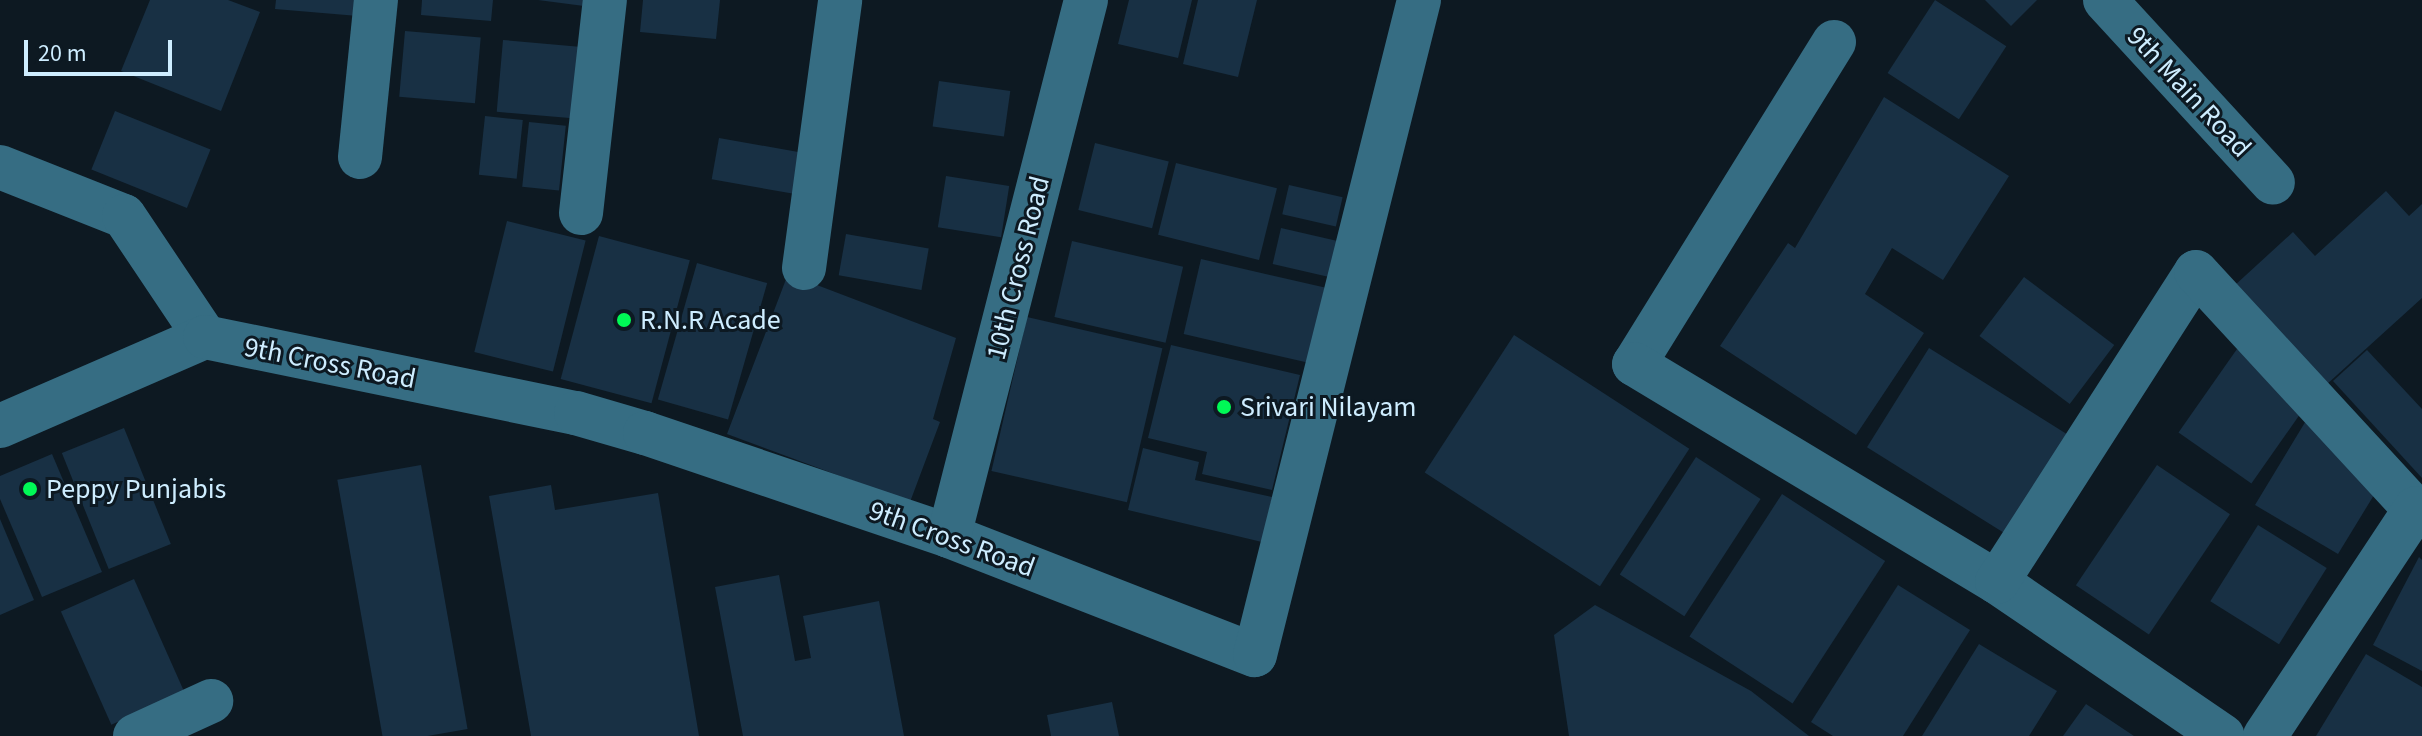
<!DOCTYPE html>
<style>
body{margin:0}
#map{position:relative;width:2422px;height:736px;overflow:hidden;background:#0d1922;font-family:"Source Sans 3",sans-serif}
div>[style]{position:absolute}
.building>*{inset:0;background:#183044;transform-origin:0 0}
.minor>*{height:44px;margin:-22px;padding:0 22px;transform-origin:22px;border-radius:22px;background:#366d83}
.dots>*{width:22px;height:22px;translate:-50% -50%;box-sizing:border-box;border:4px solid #0d1922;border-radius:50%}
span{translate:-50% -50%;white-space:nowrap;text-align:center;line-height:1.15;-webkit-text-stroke:6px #0d1922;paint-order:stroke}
.street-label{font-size:28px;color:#ceedff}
.poi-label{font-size:28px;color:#ceedff}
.left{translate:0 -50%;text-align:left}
.scale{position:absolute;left:24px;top:40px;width:148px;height:36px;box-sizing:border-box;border:4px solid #ceedff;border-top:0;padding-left:10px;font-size:24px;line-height:28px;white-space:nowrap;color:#ceedff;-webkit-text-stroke:6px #0d1922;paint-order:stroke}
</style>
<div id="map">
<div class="building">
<div style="clip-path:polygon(150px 0,228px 0,260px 12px,221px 111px,121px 71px)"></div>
<div style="clip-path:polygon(276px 0,359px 0,358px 16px,275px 9px)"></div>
<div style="clip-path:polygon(422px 0,493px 0,491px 21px,421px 15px)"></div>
<div style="clip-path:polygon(538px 0,584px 0,584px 6px)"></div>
<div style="clip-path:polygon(643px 0,720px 0,716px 39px,640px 32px)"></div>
<div style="clip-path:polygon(1129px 0,1192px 0,1178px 58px,1118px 44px)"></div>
<div style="clip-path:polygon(1198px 0,1257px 0,1238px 77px,1183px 64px)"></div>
<div style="left:1935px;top:0;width:85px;height:87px;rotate:33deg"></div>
<div style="clip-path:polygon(1985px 0,2037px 0,2011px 26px)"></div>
<div style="left:405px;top:31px;width:76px;height:66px;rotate:5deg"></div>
<div style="left:503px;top:40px;width:79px;height:72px;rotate:5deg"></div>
<div style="left:939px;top:81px;width:72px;height:46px;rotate:8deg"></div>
<div style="clip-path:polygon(1884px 97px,2009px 176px,1943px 280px,1892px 248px,1865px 294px,1924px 333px,1856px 435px,1720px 346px,1788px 243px,1795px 248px)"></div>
<div style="left:115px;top:111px;width:103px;height:63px;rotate:22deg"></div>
<div style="left:485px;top:116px;width:38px;height:59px;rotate:6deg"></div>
<div style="left:529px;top:122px;width:37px;height:65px;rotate:6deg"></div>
<div style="left:719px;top:138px;width:89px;height:42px;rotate:10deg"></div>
<div style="left:1095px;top:143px;width:76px;height:69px;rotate:14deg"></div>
<div style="left:1176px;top:163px;width:104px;height:74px;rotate:14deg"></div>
<div style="left:946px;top:176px;width:64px;height:52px;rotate:9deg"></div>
<div style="left:1289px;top:185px;width:55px;height:30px;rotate:13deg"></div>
<div style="clip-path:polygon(2386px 191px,2409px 216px,2422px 204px,2422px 298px,2326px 385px,2234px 286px,2293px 232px,2315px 256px)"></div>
<div style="left:507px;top:221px;width:81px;height:135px;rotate:14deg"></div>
<div style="left:1281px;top:228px;width:59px;height:37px;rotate:13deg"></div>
<div style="left:846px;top:234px;width:84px;height:42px;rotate:10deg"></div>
<div style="left:599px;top:236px;width:94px;height:148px;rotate:15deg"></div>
<div style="left:1072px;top:241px;width:114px;height:78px;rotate:13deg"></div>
<div style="left:1201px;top:259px;width:127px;height:77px;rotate:13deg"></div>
<div style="left:697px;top:263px;width:73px;height:142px;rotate:16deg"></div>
<div style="clip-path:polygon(788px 274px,956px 338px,933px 419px,940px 422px,910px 502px,727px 434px)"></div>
<div style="left:2024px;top:277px;width:113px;height:74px;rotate:37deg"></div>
<div style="left:1027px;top:317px;width:139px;height:158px;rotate:13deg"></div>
<div style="left:1514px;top:335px;width:209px;height:164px;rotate:33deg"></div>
<div style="clip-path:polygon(1171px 345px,1300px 375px,1272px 490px,1202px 474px,1207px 452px,1148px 438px)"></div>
<div style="left:1929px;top:348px;width:183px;height:117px;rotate:32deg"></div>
<div style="left:2237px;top:349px;width:89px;height:102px;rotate:35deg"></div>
<div style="clip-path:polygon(2367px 350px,2422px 409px,2422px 478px,2333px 381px)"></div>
<div style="clip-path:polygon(2307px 419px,2374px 495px,2338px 554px,2255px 505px)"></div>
<div style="left:124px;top:428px;width:125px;height:67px;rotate:68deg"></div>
<div style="clip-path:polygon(1143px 448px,1199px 462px,1195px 480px,1272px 497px,1262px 542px,1128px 510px)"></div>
<div style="clip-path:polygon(52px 454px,102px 572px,42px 597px,0 499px,0 476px)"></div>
<div style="left:1696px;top:457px;width:77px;height:140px;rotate:33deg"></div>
<div style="left:421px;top:465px;width:268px;height:85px;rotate:80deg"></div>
<div style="left:2157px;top:465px;width:88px;height:145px;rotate:34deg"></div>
<div style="clip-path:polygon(551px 485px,555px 510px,658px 493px,699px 736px,531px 736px,489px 496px)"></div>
<div style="left:1782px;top:494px;width:123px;height:170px;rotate:33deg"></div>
<div style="clip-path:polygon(0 519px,34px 600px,0 615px)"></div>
<div style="left:2258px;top:525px;width:81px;height:90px;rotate:32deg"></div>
<div style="clip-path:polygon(2419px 557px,2422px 560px,2422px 671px,2373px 645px)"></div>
<div style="clip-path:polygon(779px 575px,795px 661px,811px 658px,803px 616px,879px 601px,904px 736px,743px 736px,715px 587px)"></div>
<div style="left:134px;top:579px;width:124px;height:80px;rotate:66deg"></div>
<div style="clip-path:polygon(1898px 585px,1970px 630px,1903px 736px,1833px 736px,1811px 722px)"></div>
<div style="clip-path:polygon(1595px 605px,1751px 691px,1809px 736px,1569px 736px,1554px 635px)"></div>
<div style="clip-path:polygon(1979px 644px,2057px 691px,2029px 736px,1922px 736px)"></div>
<div style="clip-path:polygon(2366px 654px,2422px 687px,2422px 736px,2316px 736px)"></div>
<div style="clip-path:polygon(1112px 702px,1119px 736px,1051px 736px,1047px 715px)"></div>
<div style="clip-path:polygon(2086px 704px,2134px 736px,2063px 736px)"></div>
</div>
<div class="minor">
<div style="left:2105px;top:0;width:248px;rotate:47.4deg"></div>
<div style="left:1834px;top:42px;width:379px;rotate:121.8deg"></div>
<div style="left:1634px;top:364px;width:423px;rotate:31deg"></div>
<div style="left:1997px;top:582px;width:273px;rotate:34.3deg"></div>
<div style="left:360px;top:157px;width:158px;rotate:-84.2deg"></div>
<div style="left:0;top:167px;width:133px;rotate:21.6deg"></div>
<div style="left:124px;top:216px;width:146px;rotate:56.2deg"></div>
<div style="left:581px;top:213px;width:214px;rotate:-83.6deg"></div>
<div style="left:804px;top:268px;width:270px;rotate:-82.3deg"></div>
<div style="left:0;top:426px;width:223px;rotate:-23.5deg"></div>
<div style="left:205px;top:337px;width:379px;rotate:11.6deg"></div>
<div style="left:576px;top:413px;width:72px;rotate:16.2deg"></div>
<div style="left:645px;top:433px;width:321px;rotate:18.7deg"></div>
<div style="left:949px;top:536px;width:328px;rotate:21.3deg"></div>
<div style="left:1255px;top:655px;width:675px;rotate:-75.94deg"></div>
<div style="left:949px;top:536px;width:553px;rotate:-75.66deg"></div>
<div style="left:1997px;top:582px;width:368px;rotate:-57.3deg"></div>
<div style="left:2196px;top:272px;width:333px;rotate:47.3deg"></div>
<div style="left:135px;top:736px;width:84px;rotate:-24.7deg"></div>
<div style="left:2265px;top:736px;width:273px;rotate:-56.5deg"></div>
</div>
<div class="dots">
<div style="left:624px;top:320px;background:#00f956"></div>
<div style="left:1224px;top:407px;background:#00f956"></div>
<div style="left:30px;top:489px;background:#00f956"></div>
</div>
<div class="street-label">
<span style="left:2189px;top:92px;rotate:47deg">9th Main Road</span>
<span style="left:1018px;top:268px;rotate:-76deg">10th Cross Road</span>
<span style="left:330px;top:363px;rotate:11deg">9th Cross Road</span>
<span style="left:952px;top:539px;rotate:20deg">9th Cross Road</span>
</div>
<div class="poi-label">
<span class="left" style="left:640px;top:320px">R.N.R Acade</span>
<span class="left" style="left:1240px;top:407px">Srivari Nilayam</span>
<span class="left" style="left:46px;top:489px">Peppy Punjabis</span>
</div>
<div class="scale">20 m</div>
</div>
